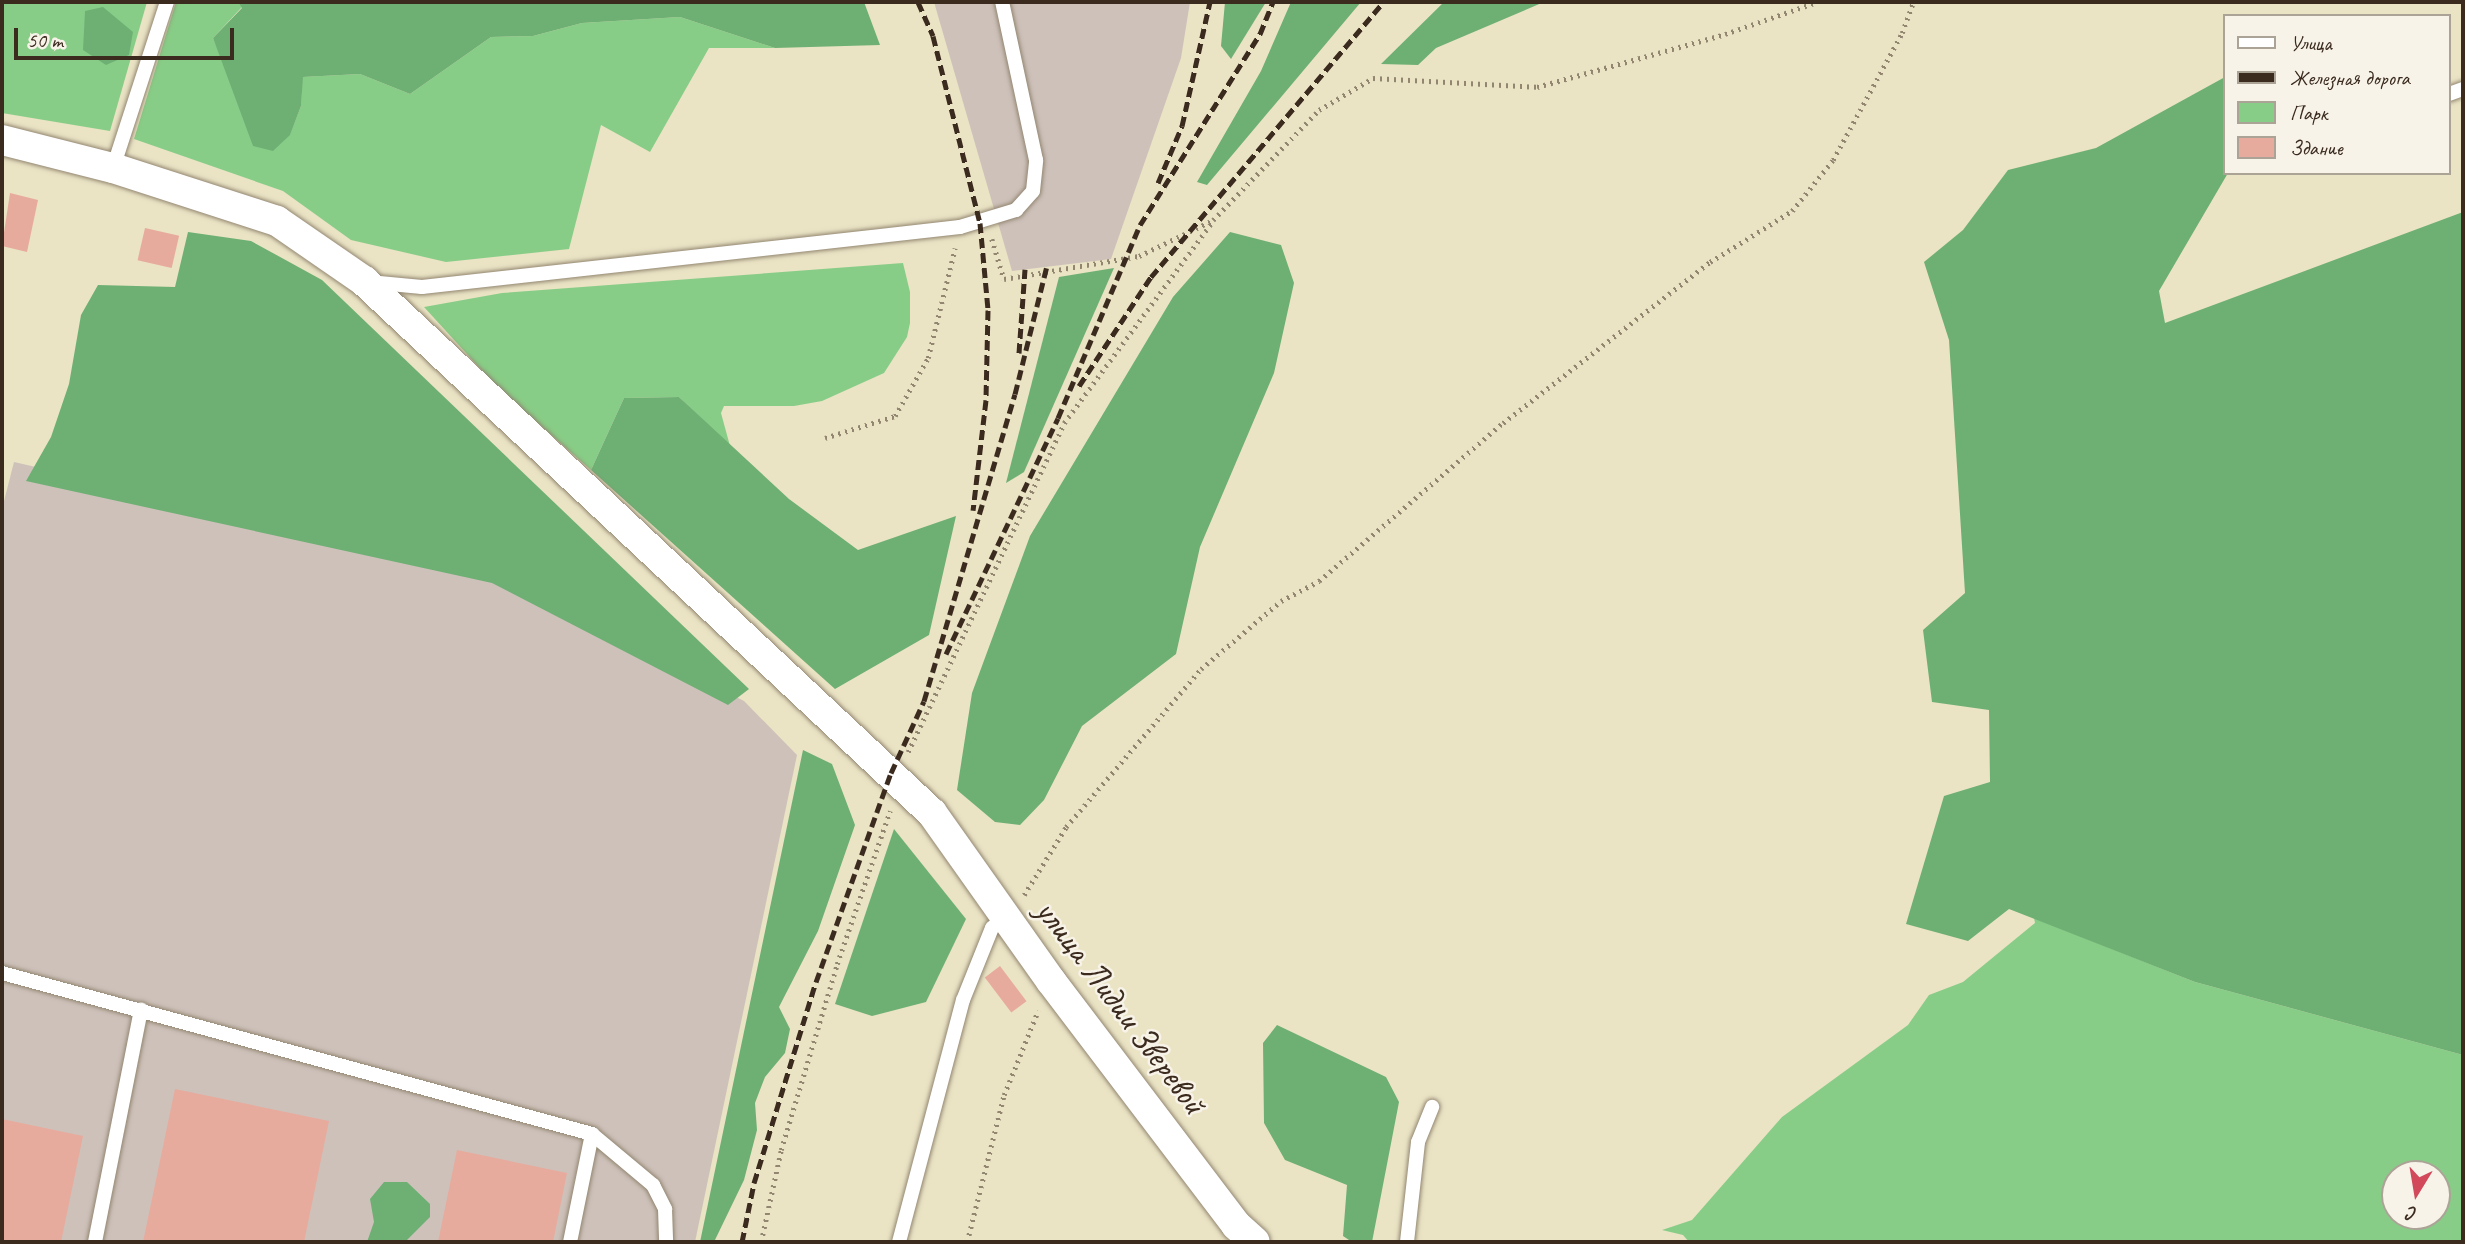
<!DOCTYPE html>
<meta charset="utf-8">
<style>
body{margin:0}
#map{position:relative;width:2465px;height:1244px;overflow:hidden;background:#eae3c4;font-family:Caveat,sans-serif}
div>[style]{position:absolute}
.industrial>*{inset:0;background:#cec1ba}
.green>*{inset:0;background:#88cd87}
.forest>*{inset:0;background:#6eb074}
.building>*{inset:0;background:#e7ab9d;transform-origin:0 0}
.path>*{height:4.5px;margin-top:-2.25px;transform-origin:0;background:repeating-linear-gradient(90deg,#928671 0 2px,transparent 0 7px)}
.roads{filter:drop-shadow(0 0 2px #928671) drop-shadow(0 0 2px #928671)}
.lane>*{height:14px;margin:-7px;padding:0 7px;transform-origin:7px;border-radius:7px;background:#fff}
.street>*{height:30px;margin:-15px;padding:0 15px;transform-origin:15px;border-radius:15px;background:#fff}
.rail>*{height:5px;margin-top:-2.5px;transform-origin:0;background:repeating-linear-gradient(90deg,#3b2a1e 0 10px,transparent 0 15px)}
span{translate:-50% -50%;white-space:nowrap;text-align:center;line-height:1.15;-webkit-text-stroke:5px #f7f3e8;paint-order:stroke}
.street-label{font-size:35px;color:#3b2a1e}
.frame{position:absolute;inset:0;border:4px solid #3b2a1e;pointer-events:none}
.legend{position:absolute;left:2223px;top:14px;width:228px;height:161px;box-sizing:border-box;background:#f7f3e8;border:2px solid #aca397;margin:0;padding:9px 12px;list-style:none;font-size:21px;color:#3b2a1e}
.legend li{display:flex;align-items:center;gap:14px;height:35px}
.legend b{width:35px;border:2px solid #aca397}
.north{position:absolute;left:2381px;top:1160px;width:70px;height:70px;box-sizing:border-box;background:#f7f3e8;border:2px solid #aca397;border-radius:50%;rotate:191deg;font-size:19px;font-weight:700;line-height:28px;text-align:center;color:#3b2a1e}
.north::after{content:'';display:block;margin:auto;width:24px;height:32px;background:#d1495b;clip-path:polygon(50% 0,100% 100%,50% 72%,0 100%)}
.scale{position:absolute;left:14px;top:28px;width:220px;height:32px;box-sizing:border-box;border:4px solid #3b2a1e;border-top:0;padding-left:9px;font-size:21px;line-height:24px;white-space:nowrap;color:#3b2a1e;-webkit-text-stroke:5px #f7f3e8;paint-order:stroke}
</style>
<div id="map">
<div class="industrial">
<div style="clip-path:polygon(934px 2px,1190px 2px,1181px 58px,1111px 259px,1012px 271px)"></div>
<div style="clip-path:polygon(14px 462px,501px 574px,744px 701px,797px 755px,695px 1242px,2px 1242px,2px 509px)"></div>
</div>
<div class="green">
<div style="clip-path:polygon(2px 2px,147px 2px,110px 131px,2px 113px)"></div>
<div style="clip-path:polygon(176px 2px,238px 2px,242px 7px,213px 38px,232px 81px,273px 150px,290px 134px,301px 106px,302px 77px,360px 74px,410px 94px,491px 37px,533px 36px,582px 23px,680px 17px,775px 48px,709px 48px,650px 152px,601px 125px,569px 249px,446px 262px,351px 240px,283px 191px,134px 139px)"></div>
<div style="clip-path:polygon(903px 263px,910px 292px,910px 323px,907px 337px,884px 373px,822px 401px,794px 406px,724px 406px,721px 413px,730px 446px,679px 397px,624px 398px,591px 470px,498px 388px,424px 307px,502px 293px)"></div>
<div style="clip-path:polygon(evenodd,2034px 918px,2195px 982px,2463px 1055px,2463px 1242px,1689px 1242px,1683px 1235px,1662px 1230px,1692px 1220px,1782px 1117px,1908px 1025px,1929px 995px,1963px 982px,2035px 923px,2034px 918px,2395px 1174px,2437px 1174px,2437px 1216px,2395px 1216px,2395px 1174px)"></div>
</div>
<div class="forest">
<div style="clip-path:polygon(238px 2px,864px 2px,880px 45px,775px 48px,680px 17px,582px 23px,533px 36px,491px 37px,410px 94px,360px 74px,303px 77px,301px 106px,290px 135px,273px 151px,253px 146px,213px 38px,242px 8px)"></div>
<div style="clip-path:polygon(1225px 2px,1266px 2px,1231px 59px,1221px 46px)"></div>
<div style="clip-path:polygon(1291px 2px,1361px 2px,1207px 185px,1197px 182px,1261px 71px)"></div>
<div style="clip-path:polygon(1444px 2px,1544px 2px,1436px 48px,1418px 65px,1381px 64px)"></div>
<div style="clip-path:polygon(103px 7px,133px 32px,129px 55px,106px 65px,83px 50px,85px 11px)"></div>
<div style="clip-path:polygon(2225px 77px,2228px 173px,2159px 291px,2165px 323px,2463px 212px,2463px 1055px,2195px 982px,2009px 909px,1968px 941px,1906px 924px,1944px 796px,1990px 782px,1989px 710px,1932px 702px,1923px 630px,1965px 593px,1949px 340px,1924px 262px,1963px 230px,2008px 170px,2096px 148px)"></div>
<div style="clip-path:polygon(188px 232px,251px 241px,322px 280px,749px 689px,728px 705px,492px 583px,26px 481px,51px 437px,69px 384px,81px 315px,98px 285px,175px 287px)"></div>
<div style="clip-path:polygon(1230px 232px,1281px 245px,1294px 283px,1274px 373px,1200px 547px,1176px 654px,1082px 726px,1044px 800px,1020px 825px,995px 822px,957px 790px,972px 693px,1030px 536px,1173px 297px)"></div>
<div style="clip-path:polygon(1114px 268px,1024px 472px,1006px 483px,1059px 277px)"></div>
<div style="clip-path:polygon(679px 397px,789px 499px,858px 550px,956px 516px,929px 635px,835px 689px,591px 470px,624px 398px)"></div>
<div style="clip-path:polygon(803px 750px,832px 764px,855px 825px,818px 931px,779px 1007px,790px 1029px,785px 1053px,765px 1077px,755px 1103px,757px 1130px,744px 1180px,714px 1242px,700px 1242px)"></div>
<div style="clip-path:polygon(894px 829px,966px 919px,926px 1002px,872px 1016px,835px 1004px)"></div>
<div style="clip-path:polygon(1277px 1025px,1386px 1077px,1399px 1102px,1372px 1242px,1352px 1242px,1343px 1236px,1347px 1185px,1285px 1160px,1264px 1123px,1263px 1043px)"></div>
<div style="clip-path:polygon(384px 1182px,407px 1182px,430px 1204px,430px 1217px,405px 1242px,367px 1242px,374px 1222px,370px 1199px)"></div>
</div>
<div class="building">
<div style="clip-path:polygon(10px 193px,38px 200px,27px 252px,2px 246px)"></div>
<div style="left:145px;top:228px;width:35px;height:33px;rotate:13deg"></div>
<div style="left:1000px;top:966px;width:44px;height:19px;rotate:53deg"></div>
<div style="clip-path:polygon(175px 1089px,329px 1121px,304px 1242px,143px 1242px)"></div>
<div style="clip-path:polygon(2px 1119px,83px 1136px,61px 1242px,2px 1242px)"></div>
<div style="clip-path:polygon(457px 1150px,567px 1173px,553px 1242px,438px 1242px)"></div>
</div>
<div class="path">
<div style="left:992px;top:239px;width:42px;rotate:73.3deg"></div>
<div style="left:1004px;top:279px;width:137px;rotate:-9.7deg"></div>
<div style="left:1139px;top:256px;width:82px;rotate:-25.9deg"></div>
<div style="left:1213px;top:220px;width:153px;rotate:-46.1deg"></div>
<div style="left:1319px;top:110px;width:63px;rotate:-30.7deg"></div>
<div style="left:1373px;top:78px;width:164px;rotate:3.1deg"></div>
<div style="left:1537px;top:87px;width:195px;rotate:-15.7deg"></div>
<div style="left:1725px;top:34px;width:97px;rotate:-19.2deg"></div>
<div style="left:825px;top:438px;width:73px;rotate:-17.4deg"></div>
<div style="left:895px;top:416px;width:67px;rotate:-60.4deg"></div>
<div style="left:928px;top:358px;width:113px;rotate:-76.2deg"></div>
<div style="left:908px;top:752px;width:364px;rotate:-64.6deg"></div>
<div style="left:1064px;top:423px;width:251px;rotate:-53.6deg"></div>
<div style="left:1024px;top:895px;width:80px;rotate:-58.3deg"></div>
<div style="left:1066px;top:827px;width:208px;rotate:-49.5deg"></div>
<div style="left:1201px;top:669px;width:105px;rotate:-40.4deg"></div>
<div style="left:1281px;top:601px;width:43px;rotate:-27.8deg"></div>
<div style="left:1319px;top:581px;width:243px;rotate:-40.7deg"></div>
<div style="left:1503px;top:423px;width:262px;rotate:-37.9deg"></div>
<div style="left:1710px;top:262px;width:97px;rotate:-31.9deg"></div>
<div style="left:1792px;top:211px;width:65px;rotate:-51.2deg"></div>
<div style="left:1833px;top:160px;width:145px;rotate:-61.5deg"></div>
<div style="left:1902px;top:33px;width:33px;rotate:-70deg"></div>
<div style="left:761px;top:1242px;width:94px;rotate:-77.7deg"></div>
<div style="left:781px;top:1150px;width:194px;rotate:-73.2deg"></div>
<div style="left:837px;top:964px;width:162px;rotate:-70.9deg"></div>
<div style="left:967px;top:1242px;width:152px;rotate:-75.9deg"></div>
<div style="left:1004px;top:1095px;width:91px;rotate:-68deg"></div>
</div>
<div class="roads">
<div class="lane">
<div style="left:2449px;top:94px;width:15px;rotate:-20deg"></div>
<div style="left:113px;top:168px;width:175px;rotate:-72deg"></div>
<div style="left:369px;top:282px;width:53px;rotate:5.4deg"></div>
<div style="left:422px;top:287px;width:541px;rotate:-6.36deg"></div>
<div style="left:960px;top:227px;width:59px;rotate:-16.9deg"></div>
<div style="left:1016px;top:210px;width:25px;rotate:-48deg"></div>
<div style="left:1033px;top:191px;width:31px;rotate:-84deg"></div>
<div style="left:1036px;top:160px;width:162px;rotate:-102.1deg"></div>
<div style="left:2px;top:973px;width:612px;rotate:15.26deg"></div>
<div style="left:592px;top:1134px;width:110px;rotate:101.5deg"></div>
<div style="left:592px;top:1134px;width:80px;rotate:39.9deg"></div>
<div style="left:653px;top:1185px;width:27px;rotate:63deg"></div>
<div style="left:665px;top:1209px;width:33px;rotate:88deg"></div>
<div style="left:95px;top:1242px;width:237px;rotate:-78.8deg"></div>
<div style="left:899px;top:1242px;width:250px;rotate:-75.2deg"></div>
<div style="left:963px;top:1000px;width:78px;rotate:-68.1deg"></div>
<div style="left:992px;top:928px;width:18px;rotate:-43deg"></div>
<div style="left:1407px;top:1242px;width:101px;rotate:-83.7deg"></div>
<div style="left:1418px;top:1142px;width:38px;rotate:-68deg"></div>
</div>
<div class="street">
<div style="left:2px;top:140px;width:114px;rotate:14.2deg"></div>
<div style="left:113px;top:168px;width:172px;rotate:17.9deg"></div>
<div style="left:277px;top:221px;width:106px;rotate:34.6deg"></div>
<div style="left:364px;top:281px;width:778px;rotate:43.13deg"></div>
<div style="left:932px;top:813px;width:206px;rotate:54.7deg"></div>
<div style="left:1051px;top:981px;width:306px;rotate:52.8deg"></div>
<div style="left:1236px;top:1225px;width:25px;rotate:42deg"></div>
</div>
</div>
<div class="rail">
<div style="left:918px;top:2px;width:37px;rotate:66deg"></div>
<div style="left:933px;top:36px;width:193px;rotate:75.9deg"></div>
<div style="left:980px;top:223px;width:87px;rotate:84.7deg"></div>
<div style="left:988px;top:310px;width:90px;rotate:91.3deg"></div>
<div style="left:986px;top:400px;width:111px;rotate:96.7deg"></div>
<div style="left:1158px;top:183px;width:62px;rotate:-67.2deg"></div>
<div style="left:1182px;top:126px;width:127px;rotate:-77.3deg"></div>
<div style="left:1019px;top:353px;width:84px;rotate:-85.9deg"></div>
<div style="left:1079px;top:386px;width:131px;rotate:-56.6deg"></div>
<div style="left:1151px;top:277px;width:360px;rotate:-49.8deg"></div>
<div style="left:946px;top:654px;width:261px;rotate:-64.6deg"></div>
<div style="left:1058px;top:418px;width:210px;rotate:-67deg"></div>
<div style="left:1140px;top:225px;width:226px;rotate:-57.9deg"></div>
<div style="left:1260px;top:34px;width:35px;rotate:-68deg"></div>
<div style="left:742px;top:1242px;width:60px;rotate:-78.5deg"></div>
<div style="left:754px;top:1183px;width:210px;rotate:-72.9deg"></div>
<div style="left:816px;top:982px;width:222px;rotate:-70.3deg"></div>
<div style="left:891px;top:773px;width:79px;rotate:-65.4deg"></div>
<div style="left:924px;top:701px;width:320px;rotate:-73.5deg"></div>
<div style="left:1015px;top:394px;width:132px;rotate:-76deg"></div>
</div>
<div class="street-label">
<span style="left:1121px;top:1007px;rotate:53deg">улица Лидии Зверевой</span>
</div>
<div class="frame"></div>
<ul class="legend">
<li><b style="height:9px;background:#fff"></b>Улица</li>
<li><b style="height:9px;background:#3b2a1e"></b>Железная дорога</li>
<li><b style="height:19px;background:#88cd87"></b>Парк</li>
<li><b style="height:19px;background:#e7ab9d"></b>Здание</li>
</ul>
<div class="north">С</div>
<div class="scale">50 m</div>
</div>
